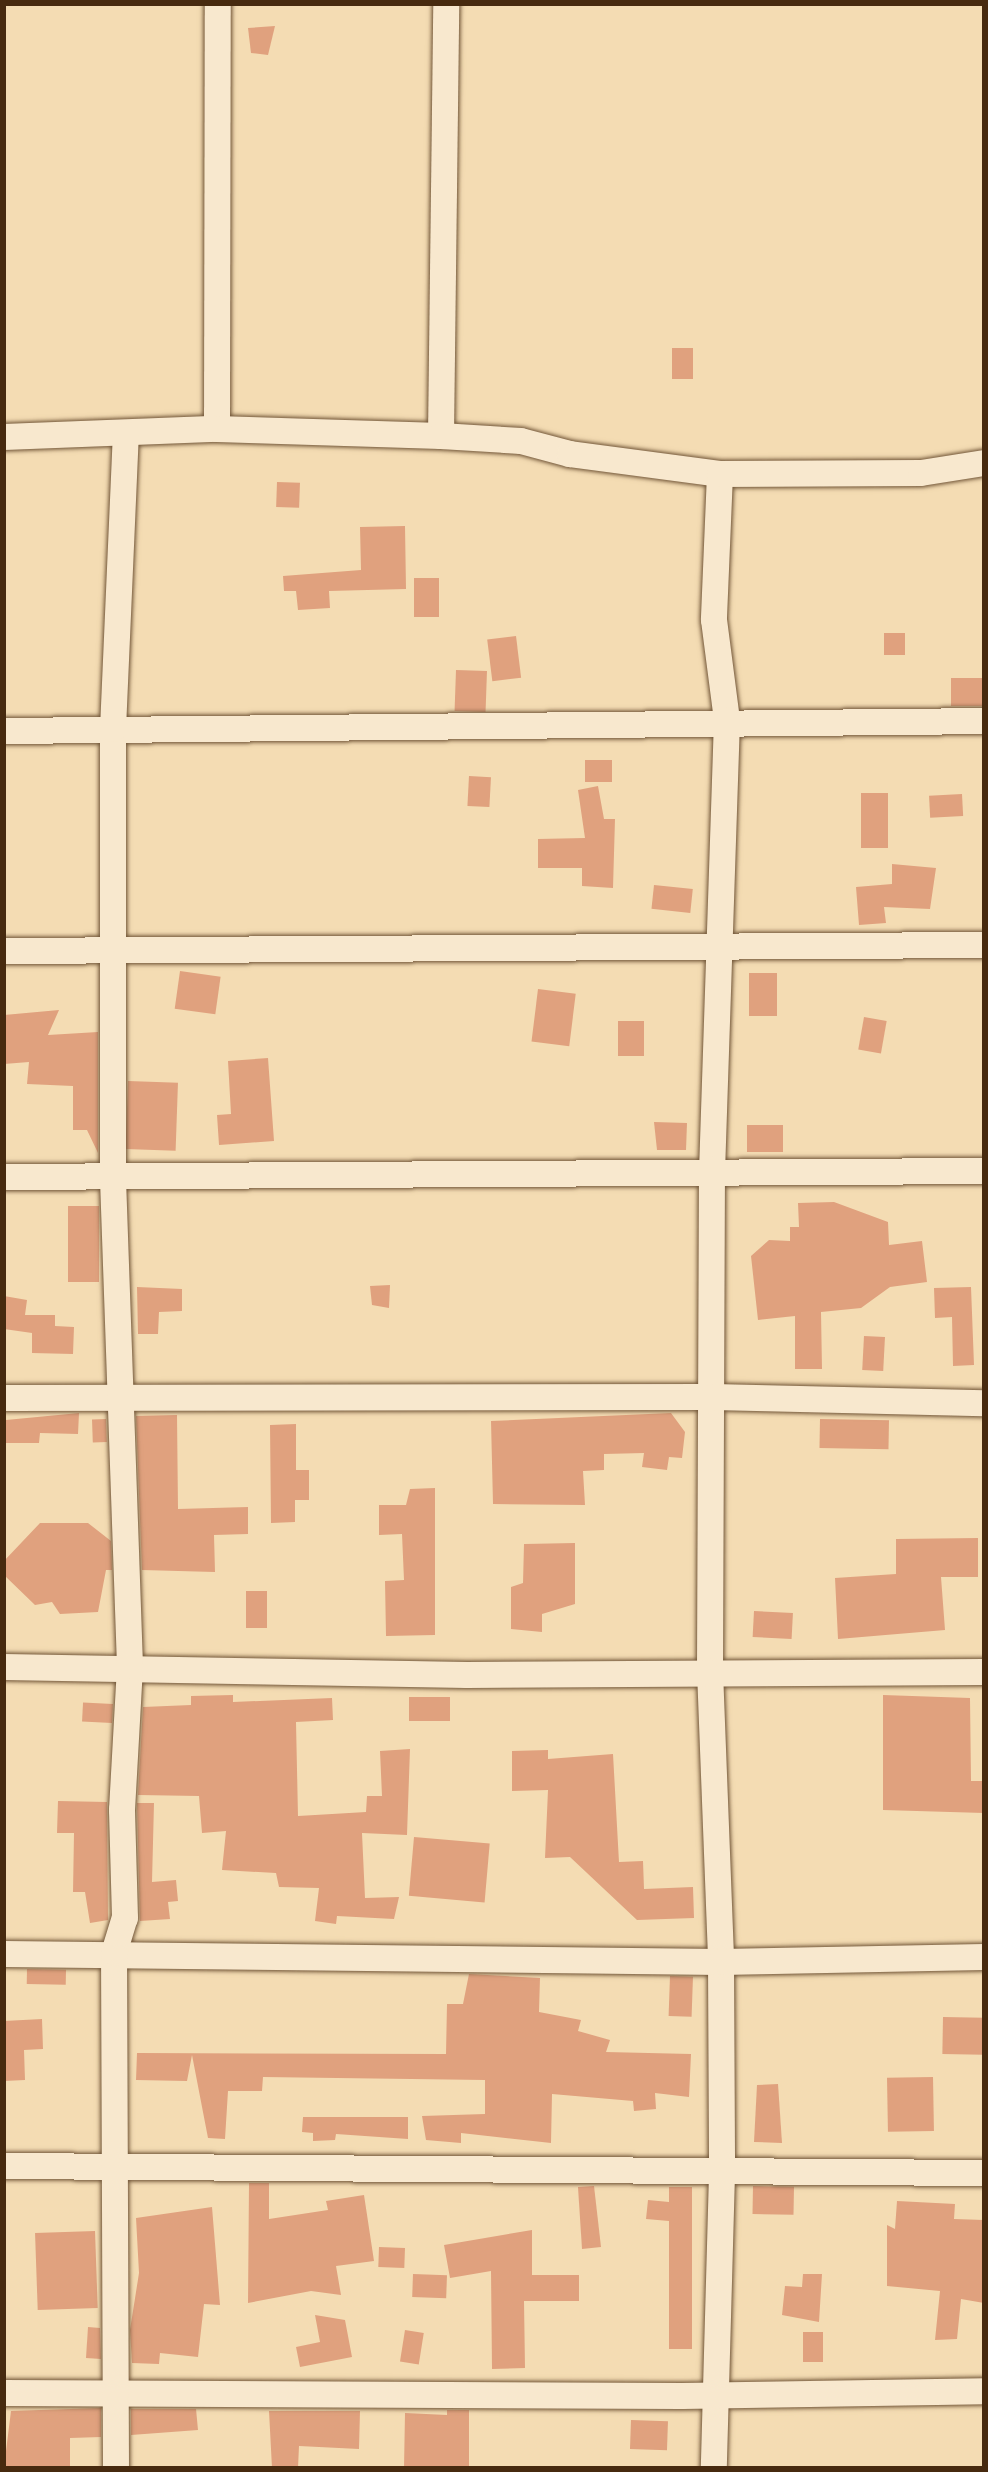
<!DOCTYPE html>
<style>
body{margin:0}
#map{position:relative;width:988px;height:2472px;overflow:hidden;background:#f4dcb3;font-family:"IM FELL DW Pica",serif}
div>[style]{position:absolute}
.building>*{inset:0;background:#e0a17e;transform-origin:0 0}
.roads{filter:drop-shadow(0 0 2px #725638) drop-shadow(0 0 2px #725638)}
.minor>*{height:26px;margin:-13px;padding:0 13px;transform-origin:13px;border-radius:13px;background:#f8e8ce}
span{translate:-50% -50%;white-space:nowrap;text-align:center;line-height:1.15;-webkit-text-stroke:4.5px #f8e8ce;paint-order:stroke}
.frame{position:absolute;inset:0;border:6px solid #472a0f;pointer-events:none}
</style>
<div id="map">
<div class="building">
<div style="clip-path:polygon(275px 26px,268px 55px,251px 53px,248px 28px)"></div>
<div style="left:672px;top:348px;width:21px;height:31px"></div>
<div style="left:277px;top:482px;width:23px;height:25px;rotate:2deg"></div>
<div style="clip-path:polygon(405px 526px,406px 589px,329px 591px,330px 608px,298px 610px,296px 591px,284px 591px,283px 576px,361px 570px,360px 527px)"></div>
<div style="left:414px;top:578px;width:25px;height:39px"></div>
<div style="left:884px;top:633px;width:21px;height:22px"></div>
<div style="left:516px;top:636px;width:42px;height:29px;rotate:83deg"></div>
<div style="left:456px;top:670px;width:31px;height:41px;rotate:2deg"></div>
<div style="left:951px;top:678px;width:33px;height:28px"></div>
<div style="left:585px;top:760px;width:27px;height:22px"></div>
<div style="left:469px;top:776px;width:22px;height:30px;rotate:3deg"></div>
<div style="clip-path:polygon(598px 786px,604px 819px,615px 819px,613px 888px,582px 886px,582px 868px,538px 868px,538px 839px,585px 838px,578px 790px)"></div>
<div style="left:861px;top:793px;width:27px;height:55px"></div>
<div style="left:962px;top:794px;width:22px;height:33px;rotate:87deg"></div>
<div style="clip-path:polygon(892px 864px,936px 868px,930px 909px,884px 907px,886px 923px,859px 925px,856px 887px,892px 884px)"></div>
<div style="left:654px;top:885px;width:39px;height:24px;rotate:6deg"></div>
<div style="left:180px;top:971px;width:41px;height:38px;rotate:8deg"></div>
<div style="left:749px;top:973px;width:28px;height:43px"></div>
<div style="left:538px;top:989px;width:38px;height:53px;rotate:7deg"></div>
<div style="clip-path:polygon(59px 1010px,48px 1035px,98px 1032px,98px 1153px,87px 1130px,73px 1130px,73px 1086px,27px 1084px,29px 1062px,4px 1064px,4px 1015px)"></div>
<div style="left:864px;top:1017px;width:23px;height:33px;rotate:10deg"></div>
<div style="left:644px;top:1021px;width:35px;height:26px;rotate:90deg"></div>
<div style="clip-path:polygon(268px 1058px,274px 1141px,219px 1145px,217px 1115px,231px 1114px,228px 1061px)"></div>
<div style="left:128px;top:1081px;width:50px;height:68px;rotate:2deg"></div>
<div style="clip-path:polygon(654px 1122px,687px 1123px,686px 1150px,657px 1150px)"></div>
<div style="left:747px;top:1125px;width:36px;height:27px"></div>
<div style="clip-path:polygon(834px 1202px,888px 1222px,889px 1245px,922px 1241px,927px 1282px,890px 1287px,861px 1308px,821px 1312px,822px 1369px,795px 1369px,795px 1316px,758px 1320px,751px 1256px,769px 1240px,790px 1241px,790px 1227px,799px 1227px,798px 1203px)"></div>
<div style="left:68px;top:1206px;width:31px;height:76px"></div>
<div style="clip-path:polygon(390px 1285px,389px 1308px,372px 1305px,370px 1286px)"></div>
<div style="clip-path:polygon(137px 1287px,182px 1289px,182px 1311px,159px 1312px,158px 1334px,138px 1334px)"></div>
<div style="clip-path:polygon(971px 1287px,974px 1365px,953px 1366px,952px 1317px,935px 1318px,934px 1288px)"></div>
<div style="clip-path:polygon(4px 1296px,27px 1300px,25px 1315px,55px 1315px,55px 1326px,74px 1327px,73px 1354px,32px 1353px,32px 1333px,4px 1329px)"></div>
<div style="left:864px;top:1336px;width:21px;height:34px;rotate:3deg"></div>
<div style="clip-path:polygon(79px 1413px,78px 1434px,40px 1433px,39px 1443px,5px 1443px,6px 1420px)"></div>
<div style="clip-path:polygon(671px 1413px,685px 1432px,682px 1458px,669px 1457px,667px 1470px,642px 1467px,644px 1453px,604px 1454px,604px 1470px,583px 1471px,585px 1505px,493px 1504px,491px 1421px)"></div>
<div style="clip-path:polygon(177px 1415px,178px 1509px,248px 1507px,248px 1534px,214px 1535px,215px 1572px,142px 1570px,136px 1416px)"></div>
<div style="left:106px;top:1419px;width:23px;height:14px;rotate:88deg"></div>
<div style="left:820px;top:1419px;width:69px;height:29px;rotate:1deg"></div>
<div style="clip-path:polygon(296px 1424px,296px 1470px,309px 1470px,309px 1500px,295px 1500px,295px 1522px,271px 1523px,270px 1425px)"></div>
<div style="clip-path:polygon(435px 1488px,435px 1635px,386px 1636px,385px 1581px,404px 1580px,402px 1534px,379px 1535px,379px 1505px,406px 1505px,410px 1489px)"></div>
<div style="clip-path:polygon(40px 1523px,88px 1523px,111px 1541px,112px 1570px,106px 1570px,98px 1612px,60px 1614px,52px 1602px,35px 1605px,4px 1575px,4px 1561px)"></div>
<div style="clip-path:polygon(978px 1538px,978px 1577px,941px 1577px,945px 1630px,838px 1639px,835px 1578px,896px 1574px,896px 1539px)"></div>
<div style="clip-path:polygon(575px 1543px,575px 1604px,542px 1614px,542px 1632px,511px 1629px,511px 1587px,523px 1583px,524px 1544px)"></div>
<div style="left:267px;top:1591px;width:37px;height:21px;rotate:90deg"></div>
<div style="left:754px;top:1611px;width:39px;height:26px;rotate:3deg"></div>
<div style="clip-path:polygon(233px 1695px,233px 1702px,332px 1698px,333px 1720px,296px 1722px,298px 1816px,366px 1812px,367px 1796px,382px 1796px,380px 1751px,410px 1749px,407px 1835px,362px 1833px,365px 1898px,399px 1897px,394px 1919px,337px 1916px,336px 1924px,315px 1921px,319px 1888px,279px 1887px,276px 1873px,222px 1870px,226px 1831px,202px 1833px,199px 1796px,138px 1795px,143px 1707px,191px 1705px,191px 1696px)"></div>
<div style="clip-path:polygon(883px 1695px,970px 1698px,971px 1781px,984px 1781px,984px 1813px,883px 1810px)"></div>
<div style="left:450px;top:1697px;width:24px;height:41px;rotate:90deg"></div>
<div style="left:113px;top:1704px;width:19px;height:30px;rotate:93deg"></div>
<div style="clip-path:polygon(548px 1750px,548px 1759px,613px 1754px,619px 1862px,643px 1861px,644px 1889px,693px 1887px,694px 1918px,637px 1920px,570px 1857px,545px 1858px,548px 1790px,512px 1791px,512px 1751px)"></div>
<div style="clip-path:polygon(58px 1801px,107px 1802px,108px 1920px,90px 1923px,85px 1892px,73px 1892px,74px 1833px,57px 1833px)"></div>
<div style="clip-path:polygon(137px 1803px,154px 1803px,152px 1882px,176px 1880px,178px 1901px,168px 1902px,170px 1919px,140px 1921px)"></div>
<div style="left:414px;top:1837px;width:76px;height:59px;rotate:5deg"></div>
<div style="left:27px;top:1969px;width:39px;height:15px;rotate:1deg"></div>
<div style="clip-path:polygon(469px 1974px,540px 1978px,539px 2012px,581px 2020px,578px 2031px,610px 2040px,606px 2052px,691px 2054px,689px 2097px,655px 2093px,656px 2109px,634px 2111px,633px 2101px,552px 2094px,551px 2143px,461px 2133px,461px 2143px,426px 2140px,422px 2116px,485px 2114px,485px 2080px,263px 2077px,262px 2091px,228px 2091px,225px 2139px,208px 2138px,192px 2055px,187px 2081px,136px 2080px,137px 2053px,446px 2054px,447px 2004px,463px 2004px)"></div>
<div style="left:670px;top:1976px;width:23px;height:40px;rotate:2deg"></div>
<div style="left:943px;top:2017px;width:41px;height:37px;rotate:1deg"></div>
<div style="clip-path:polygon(42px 2019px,43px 2049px,24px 2050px,25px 2080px,4px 2081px,4px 2021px)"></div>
<div style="left:933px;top:2077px;width:54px;height:46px;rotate:89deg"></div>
<div style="clip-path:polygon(778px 2084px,782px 2143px,754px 2142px,757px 2085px)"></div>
<div style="clip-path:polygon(303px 2117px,408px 2117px,408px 2139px,336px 2134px,335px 2140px,313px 2141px,313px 2133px,302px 2132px)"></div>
<div style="clip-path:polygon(249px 2183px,269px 2183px,269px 2219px,328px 2210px,326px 2201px,364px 2195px,374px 2261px,336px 2266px,341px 2295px,311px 2291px,248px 2303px)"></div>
<div style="clip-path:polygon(594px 2186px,601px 2247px,582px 2249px,578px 2187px)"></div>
<div style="left:753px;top:2186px;width:41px;height:28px;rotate:1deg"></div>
<div style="clip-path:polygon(669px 2187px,692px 2187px,692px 2349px,669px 2349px,669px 2221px,646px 2219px,648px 2200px,669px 2202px)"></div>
<div style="clip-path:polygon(897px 2201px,955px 2204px,954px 2219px,984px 2220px,984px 2303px,961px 2299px,957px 2339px,935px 2340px,940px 2291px,887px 2286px,887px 2225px,895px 2229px)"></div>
<div style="clip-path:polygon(212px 2207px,220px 2305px,204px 2304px,198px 2357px,160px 2353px,159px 2364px,132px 2363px,130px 2330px,139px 2273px,136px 2218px)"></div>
<div style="clip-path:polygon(532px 2230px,532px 2275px,579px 2275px,579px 2301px,524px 2301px,525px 2368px,492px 2369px,491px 2271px,450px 2278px,444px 2245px)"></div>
<div style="left:95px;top:2231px;width:77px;height:60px;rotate:88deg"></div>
<div style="left:379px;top:2247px;width:26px;height:20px;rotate:2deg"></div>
<div style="left:413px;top:2274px;width:34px;height:23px;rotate:2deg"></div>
<div style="clip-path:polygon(803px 2274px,822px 2274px,819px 2322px,782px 2315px,785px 2286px,802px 2287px)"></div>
<div style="clip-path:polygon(315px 2315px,345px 2320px,352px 2357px,300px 2367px,296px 2347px,320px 2342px)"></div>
<div style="clip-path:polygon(88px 2327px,100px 2328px,101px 2359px,86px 2358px)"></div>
<div style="left:405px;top:2330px;width:19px;height:32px;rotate:9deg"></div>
<div style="left:803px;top:2332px;width:20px;height:30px"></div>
<div style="clip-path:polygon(101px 2408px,101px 2437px,70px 2438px,70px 2468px,4px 2467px,11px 2411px)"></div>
<div style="clip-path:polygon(131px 2409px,196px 2409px,198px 2430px,131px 2435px)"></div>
<div style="clip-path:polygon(447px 2410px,469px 2410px,469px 2468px,404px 2468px,405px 2413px,447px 2415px)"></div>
<div style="clip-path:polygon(269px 2411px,360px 2411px,359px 2449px,299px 2446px,298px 2468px,272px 2468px)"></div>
<div style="left:631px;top:2420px;width:37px;height:29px;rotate:2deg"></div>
</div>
<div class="roads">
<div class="minor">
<div style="left:217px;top:429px;width:425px;rotate:-89.9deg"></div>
<div style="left:441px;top:436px;width:432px;rotate:-89.3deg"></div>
<div style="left:4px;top:437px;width:213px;rotate:-2.2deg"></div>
<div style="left:217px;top:429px;width:224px;rotate:1.8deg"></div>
<div style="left:441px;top:436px;width:80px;rotate:3.6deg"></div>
<div style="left:521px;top:441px;width:51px;rotate:14.9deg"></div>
<div style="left:570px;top:454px;width:151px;rotate:7.6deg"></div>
<div style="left:720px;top:474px;width:146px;rotate:92.4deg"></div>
<div style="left:714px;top:620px;width:101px;rotate:82.6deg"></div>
<div style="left:727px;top:720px;width:449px;rotate:91.9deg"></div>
<div style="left:712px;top:1169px;width:502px;rotate:90.23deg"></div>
<div style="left:710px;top:1671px;width:291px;rotate:87.8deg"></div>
<div style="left:721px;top:1962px;width:212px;rotate:89.7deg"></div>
<div style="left:722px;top:2174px;width:294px;rotate:91.6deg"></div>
<div style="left:720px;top:474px;width:201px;rotate:-0.3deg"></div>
<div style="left:921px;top:473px;width:64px;rotate:-9deg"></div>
<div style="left:4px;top:731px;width:980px;rotate:-0.58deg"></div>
<div style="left:4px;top:951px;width:980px;rotate:-0.35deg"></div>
<div style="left:4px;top:1177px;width:980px;rotate:-0.35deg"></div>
<div style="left:4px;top:1398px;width:709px;rotate:-0.08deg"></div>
<div style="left:713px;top:1397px;width:271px;rotate:1.3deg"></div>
<div style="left:4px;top:1667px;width:463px;rotate:1deg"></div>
<div style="left:467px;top:1675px;width:517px;rotate:-0.33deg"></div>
<div style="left:4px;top:1954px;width:717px;rotate:0.64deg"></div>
<div style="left:721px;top:1962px;width:263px;rotate:-1.1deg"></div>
<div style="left:4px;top:2166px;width:980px;rotate:0.41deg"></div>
<div style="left:4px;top:2393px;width:678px;rotate:0.25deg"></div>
<div style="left:682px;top:2396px;width:302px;rotate:-0.9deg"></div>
<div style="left:116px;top:2468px;width:515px;rotate:-90.22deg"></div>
<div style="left:114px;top:1953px;width:37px;rotate:-73deg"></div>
<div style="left:125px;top:1918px;width:108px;rotate:-91.6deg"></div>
<div style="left:122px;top:1810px;width:144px;rotate:-86.8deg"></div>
<div style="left:130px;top:1666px;width:488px;rotate:-92deg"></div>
<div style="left:113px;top:1178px;width:449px;rotate:-90deg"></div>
<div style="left:113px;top:729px;width:295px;rotate:-87.5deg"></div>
</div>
</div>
<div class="frame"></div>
</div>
